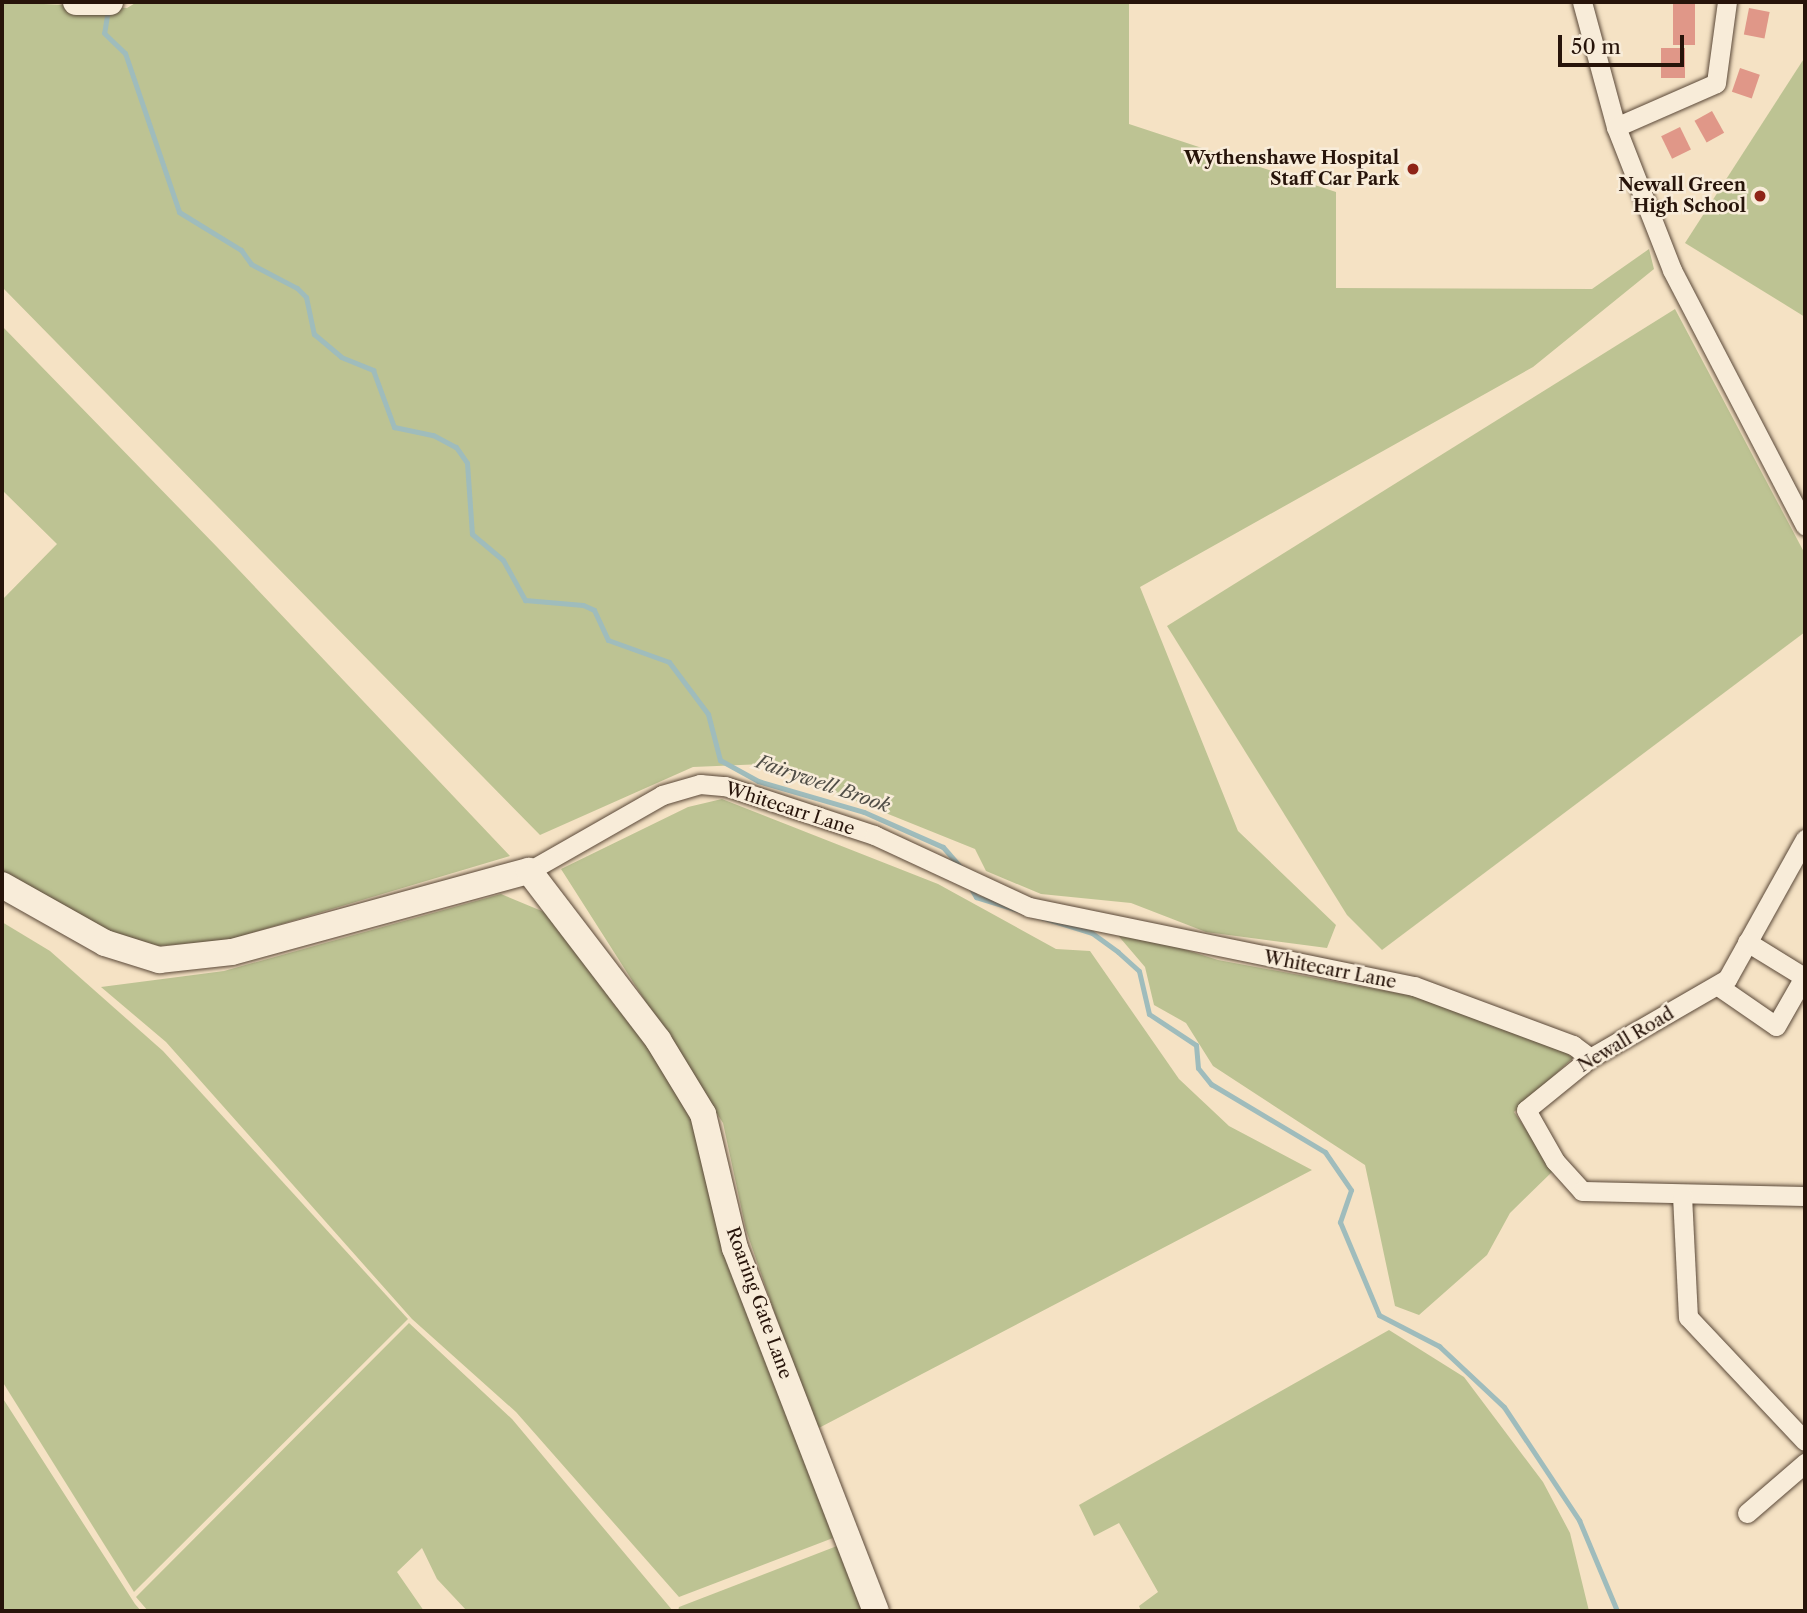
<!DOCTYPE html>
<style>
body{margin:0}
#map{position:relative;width:1807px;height:1613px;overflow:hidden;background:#f5e2c4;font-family:"Libre Caslon Text",serif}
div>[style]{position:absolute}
.green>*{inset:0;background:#bdc393}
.stream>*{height:5px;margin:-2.5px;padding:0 2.5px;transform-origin:2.5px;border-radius:2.5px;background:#9fbcbc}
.building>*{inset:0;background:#e09788;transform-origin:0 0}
.roads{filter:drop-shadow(0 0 2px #5a4838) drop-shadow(0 0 2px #5a4838)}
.street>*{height:19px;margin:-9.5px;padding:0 9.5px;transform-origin:9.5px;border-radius:9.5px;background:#f8ecd9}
.secondary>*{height:26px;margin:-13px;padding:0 13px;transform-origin:13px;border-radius:13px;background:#f8ecd9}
.dots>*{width:19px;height:19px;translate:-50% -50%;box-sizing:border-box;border:4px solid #f8ecd9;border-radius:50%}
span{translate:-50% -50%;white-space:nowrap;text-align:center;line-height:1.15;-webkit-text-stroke:5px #f8ecd9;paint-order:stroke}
.poi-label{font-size:18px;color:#27140a;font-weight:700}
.right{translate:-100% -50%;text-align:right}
.street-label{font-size:18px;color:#27140a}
.water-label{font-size:19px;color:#514f48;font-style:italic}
.frame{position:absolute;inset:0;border:4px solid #27140a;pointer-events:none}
.scale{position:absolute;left:1558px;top:35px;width:126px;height:32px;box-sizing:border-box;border:4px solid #27140a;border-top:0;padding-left:9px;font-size:21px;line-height:24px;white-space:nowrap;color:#27140a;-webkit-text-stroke:5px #f8ecd9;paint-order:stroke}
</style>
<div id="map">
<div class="green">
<div style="clip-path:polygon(2px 2px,127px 8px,137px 2px,1129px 2px,1129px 124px,1336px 192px,1336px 288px,1592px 289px,1649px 249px,1654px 269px,1533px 367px,1140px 587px,1238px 831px,1336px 925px,1327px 948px,1206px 932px,1131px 903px,1041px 894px,986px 871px,975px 849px,764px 764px,693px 767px,540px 835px,2px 287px)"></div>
<div style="clip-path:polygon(1805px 57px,1805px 317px,1685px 243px)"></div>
<div style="clip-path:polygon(1675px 309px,1805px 554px,1805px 632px,1382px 950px,1347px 915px,1167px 626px)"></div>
<div style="clip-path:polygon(2px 326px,218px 548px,510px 856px,228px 940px,159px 946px,77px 922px,2px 871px,2px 600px,57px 544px,2px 490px)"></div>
<div style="clip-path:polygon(722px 799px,938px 884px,1056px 949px,1090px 951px,1179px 1079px,1229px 1126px,1312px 1170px,815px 1430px,746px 1230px,723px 1123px,561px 869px,688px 807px)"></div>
<div style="clip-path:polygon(501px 894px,549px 914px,649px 1049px,696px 1128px,833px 1538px,679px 1597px,516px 1412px,412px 1319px,166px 1042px,101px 987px,224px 971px)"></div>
<div style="clip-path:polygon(2px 922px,50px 951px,163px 1051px,408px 1319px,134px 1592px,2px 1381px)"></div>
<div style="clip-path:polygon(1110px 926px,1218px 960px,1418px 997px,1562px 1050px,1573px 1058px,1514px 1112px,1554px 1170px,1510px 1213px,1487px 1255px,1419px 1315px,1395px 1306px,1365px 1165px,1213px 1066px,1186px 1023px,1154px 1005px,1145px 967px)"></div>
<div style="clip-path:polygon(409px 1323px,512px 1419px,673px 1611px,467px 1611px,437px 1579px,422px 1548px,397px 1572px,424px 1611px,148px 1611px,136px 1597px)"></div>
<div style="clip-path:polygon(1389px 1330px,1464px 1377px,1543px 1482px,1570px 1533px,1589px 1611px,1141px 1611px,1139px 1606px,1158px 1592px,1119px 1523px,1094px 1536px,1079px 1505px)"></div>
<div style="clip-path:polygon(2px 1397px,135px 1604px,141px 1611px,2px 1611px)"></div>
<div style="clip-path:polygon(837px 1546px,864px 1611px,678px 1611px,679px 1607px)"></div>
</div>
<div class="stream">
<div style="left:108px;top:9px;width:24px;rotate:99deg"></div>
<div style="left:104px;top:33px;width:29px;rotate:44deg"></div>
<div style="left:125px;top:53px;width:168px;rotate:71.2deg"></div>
<div style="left:179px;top:212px;width:73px;rotate:31.5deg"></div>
<div style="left:241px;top:250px;width:17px;rotate:54deg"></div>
<div style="left:251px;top:264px;width:52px;rotate:27.6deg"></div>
<div style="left:297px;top:288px;width:13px;rotate:45deg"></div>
<div style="left:306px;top:297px;width:38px;rotate:78deg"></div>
<div style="left:314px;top:334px;width:35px;rotate:40deg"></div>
<div style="left:341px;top:357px;width:35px;rotate:22deg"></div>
<div style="left:373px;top:370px;width:61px;rotate:69.8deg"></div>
<div style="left:394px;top:427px;width:40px;rotate:12deg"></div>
<div style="left:433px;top:435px;width:26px;rotate:28deg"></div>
<div style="left:456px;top:447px;width:19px;rotate:55deg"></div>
<div style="left:467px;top:463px;width:71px;rotate:86deg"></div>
<div style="left:472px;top:534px;width:40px;rotate:40deg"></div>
<div style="left:503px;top:560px;width:46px;rotate:61.2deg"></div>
<div style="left:525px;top:600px;width:58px;rotate:4.9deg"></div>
<div style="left:583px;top:605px;width:12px;rotate:24deg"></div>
<div style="left:594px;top:610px;width:33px;rotate:65deg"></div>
<div style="left:608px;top:640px;width:65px;rotate:19.8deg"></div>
<div style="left:669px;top:662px;width:65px;rotate:53.1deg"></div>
<div style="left:708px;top:714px;width:48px;rotate:75.4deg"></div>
<div style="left:720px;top:760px;width:43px;rotate:28.9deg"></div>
<div style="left:758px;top:781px;width:110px;rotate:16.3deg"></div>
<div style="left:864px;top:812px;width:86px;rotate:23.9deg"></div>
<div style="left:943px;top:847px;width:33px;rotate:49deg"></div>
<div style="left:969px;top:885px;width:14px;rotate:60deg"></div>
<div style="left:976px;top:897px;width:121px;rotate:17.2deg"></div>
<div style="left:1092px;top:933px;width:32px;rotate:36deg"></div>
<div style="left:1118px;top:952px;width:28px;rotate:42deg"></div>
<div style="left:1139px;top:971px;width:44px;rotate:76.9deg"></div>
<div style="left:1149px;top:1014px;width:56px;rotate:33.4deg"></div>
<div style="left:1196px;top:1045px;width:23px;rotate:85deg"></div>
<div style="left:1198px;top:1068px;width:21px;rotate:51deg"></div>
<div style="left:1211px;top:1084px;width:133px;rotate:30.8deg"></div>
<div style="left:1325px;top:1152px;width:46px;rotate:55.6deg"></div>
<div style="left:1351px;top:1190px;width:34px;rotate:109deg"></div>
<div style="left:1340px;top:1222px;width:101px;rotate:67.2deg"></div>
<div style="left:1379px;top:1315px;width:68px;rotate:27.3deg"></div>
<div style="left:1439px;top:1346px;width:89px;rotate:43.2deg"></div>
<div style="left:1504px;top:1407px;width:136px;rotate:56.4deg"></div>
<div style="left:1579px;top:1520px;width:99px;rotate:67.3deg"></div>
</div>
<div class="building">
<div style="left:1673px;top:2px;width:22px;height:43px"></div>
<div style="left:1749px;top:8px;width:21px;height:27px;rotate:11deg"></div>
<div style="left:1685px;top:48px;width:30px;height:24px;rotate:90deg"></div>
<div style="left:1740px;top:68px;width:21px;height:25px;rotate:19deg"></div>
<div style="left:1712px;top:111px;width:25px;height:20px;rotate:61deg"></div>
<div style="left:1680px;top:127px;width:25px;height:21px;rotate:64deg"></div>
</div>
<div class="roads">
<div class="street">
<div style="left:1582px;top:2px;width:130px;rotate:74.8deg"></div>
<div style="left:1616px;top:127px;width:154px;rotate:68.6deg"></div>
<div style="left:1672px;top:270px;width:288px;rotate:62.5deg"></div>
<div style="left:1616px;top:127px;width:109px;rotate:-23.7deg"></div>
<div style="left:1716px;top:83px;width:82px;rotate:-82.3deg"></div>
<div style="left:1805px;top:839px;width:160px;rotate:119.1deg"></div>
<div style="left:1727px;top:979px;width:158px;rotate:150deg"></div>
<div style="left:1590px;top:1058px;width:82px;rotate:140.9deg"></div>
<div style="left:1526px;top:1110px;width:59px;rotate:60.4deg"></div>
<div style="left:1555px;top:1161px;width:40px;rotate:48deg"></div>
<div style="left:1582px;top:1191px;width:223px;rotate:1.3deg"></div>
<div style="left:529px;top:871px;width:153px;rotate:-29.7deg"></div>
<div style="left:662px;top:795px;width:40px;rotate:-16deg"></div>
<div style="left:700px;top:784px;width:25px;rotate:5deg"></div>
<div style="left:725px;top:786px;width:157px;rotate:18.2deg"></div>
<div style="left:874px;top:835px;width:171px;rotate:24.9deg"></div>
<div style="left:1029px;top:907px;width:393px;rotate:11.6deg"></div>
<div style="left:1414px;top:986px;width:170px;rotate:20.4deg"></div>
<div style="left:1573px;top:1045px;width:21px;rotate:37deg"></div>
<div style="left:1718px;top:986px;width:70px;rotate:34.6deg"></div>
<div style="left:1776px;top:1026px;width:56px;rotate:-60.3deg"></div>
<div style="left:1804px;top:977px;width:67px;rotate:-148.4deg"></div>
<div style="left:1682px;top:1195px;width:122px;rotate:87.2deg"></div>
<div style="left:1688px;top:1317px;width:170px;rotate:46.7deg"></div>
<div style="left:1747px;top:1513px;width:77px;rotate:-40.8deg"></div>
</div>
<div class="secondary">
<div style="left:76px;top:2px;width:34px"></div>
<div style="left:2px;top:885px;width:118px;rotate:29.4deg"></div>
<div style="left:105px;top:943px;width:57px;rotate:17.5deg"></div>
<div style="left:159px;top:960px;width:73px;rotate:-6.3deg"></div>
<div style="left:232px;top:952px;width:308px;rotate:-15.3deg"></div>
<div style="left:529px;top:871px;width:213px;rotate:52.6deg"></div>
<div style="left:658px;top:1040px;width:87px;rotate:58.7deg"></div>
<div style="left:703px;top:1114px;width:138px;rotate:76.6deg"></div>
<div style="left:735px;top:1248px;width:389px;rotate:68.8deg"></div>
</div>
</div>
<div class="dots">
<div style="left:1413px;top:169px;background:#8f2418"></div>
<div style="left:1760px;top:196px;background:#8f2418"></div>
</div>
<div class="poi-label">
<span class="right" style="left:1399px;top:169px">Wythenshawe Hospital<br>Staff Car Park</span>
<span class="right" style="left:1746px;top:196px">Newall Green<br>High School</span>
</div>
<div class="street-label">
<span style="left:790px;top:809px;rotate:18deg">Whitecarr Lane</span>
<span style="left:1330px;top:970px;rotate:11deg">Whitecarr Lane</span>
<span style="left:1626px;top:1040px;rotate:-31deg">Newall Road</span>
<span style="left:759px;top:1303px;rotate:70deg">Roaring Gate Lane</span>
</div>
<div class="water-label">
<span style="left:823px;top:784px;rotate:19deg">Fairywell Brook</span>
</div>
<div class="frame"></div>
<div class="scale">50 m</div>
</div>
